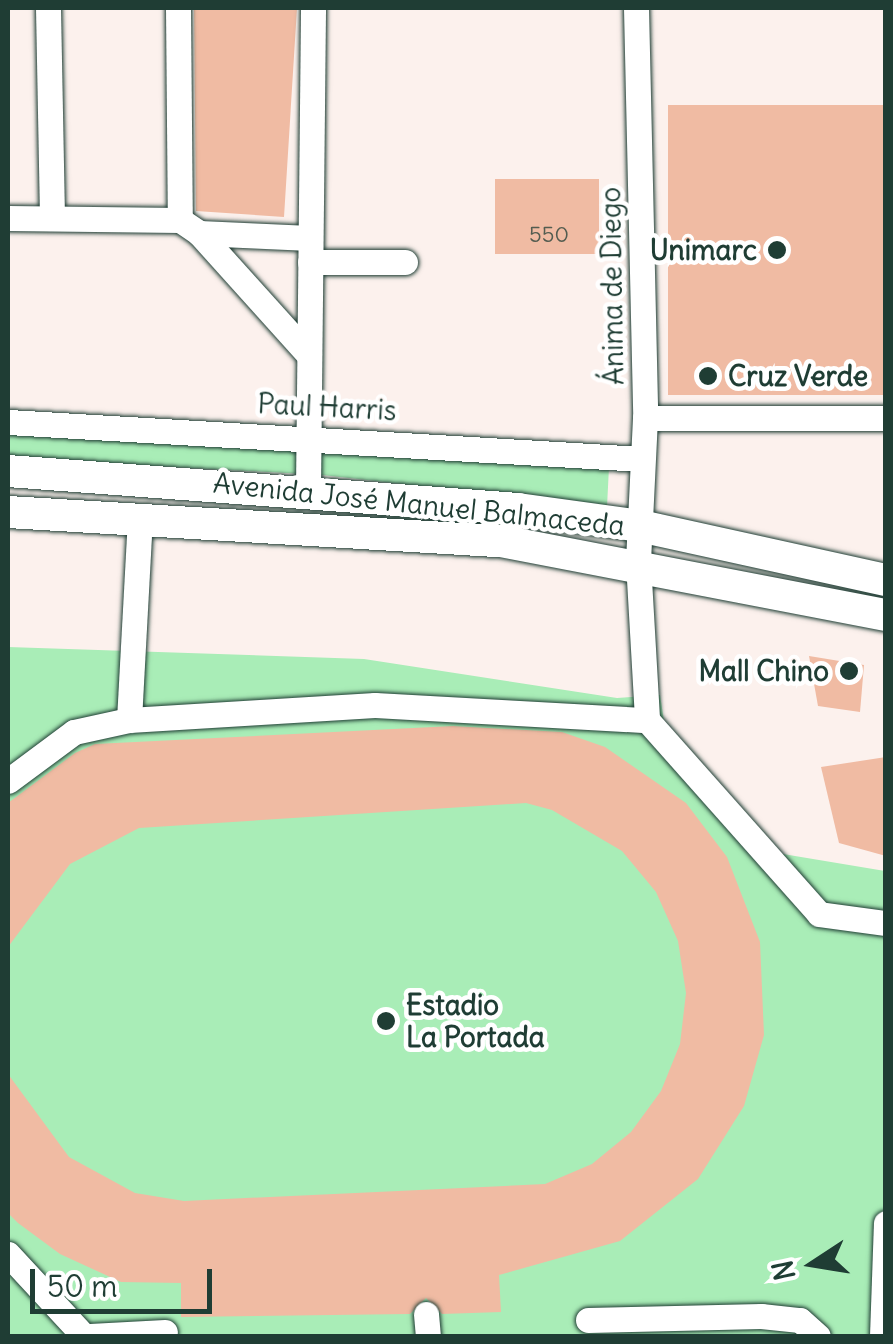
<!DOCTYPE html>
<meta charset="utf-8">
<style>
body{margin:0}
#map{position:relative;width:893px;height:1344px;overflow:hidden;background:#fcf1ed;font-family:Delius,sans-serif}
div>[style]{position:absolute}
.green>*{inset:0;background:#a9edb7}
.building>*{inset:0;background:#f0bba3;transform-origin:0 0}
.roads{filter:drop-shadow(0 0 2px #1f3d34) drop-shadow(0 0 2px #1f3d34)}
.minor>*{height:25px;margin:-12.5px;padding:0 12.5px;transform-origin:12.5px;border-radius:12.5px;background:#fff}
.major>*{height:32px;margin:-16px;padding:0 16px;transform-origin:16px;border-radius:16px;background:#fff}
.dots>*{width:28px;height:28px;translate:-50% -50%;box-sizing:border-box;border:5px solid #fff;border-radius:50%}
span{translate:-50% -50%;white-space:nowrap;text-align:center;line-height:1.15;-webkit-text-stroke:9px #fff;paint-order:stroke}
.number-label{font-size:22px;color:#535c50}
.number-label span{-webkit-text-stroke-width:0}
.poi-label{font-size:28px;color:#1f3d34;font-weight:700}
.right{translate:-100% -50%;text-align:right}
.left{translate:0 -50%;text-align:left}
.street-label{font-size:28px;color:#1f3d34}
.frame{position:absolute;inset:0;border:10px solid #1f3d34;pointer-events:none}
.north{position:absolute;left:763px;top:1214px;width:100px;height:100px;-webkit-text-stroke:8px #fff;paint-order:stroke;rotate:258deg;font-size:28px;font-weight:700;line-height:40px;text-align:center;color:#1f3d34}
.north::after{content:'';display:block;margin:auto;width:35px;height:45px;background:#1f3d34;clip-path:polygon(50% 0,100% 100%,50% 72%,0 100%)}
.scale{position:absolute;left:30px;top:1269px;width:182px;height:45px;box-sizing:border-box;border:5px solid #1f3d34;border-top:0;padding-left:12px;font-size:30px;line-height:35px;white-space:nowrap;color:#1f3d34;-webkit-text-stroke:8px #fff;paint-order:stroke}
</style>
<div id="map">
<div class="green">
<div style="clip-path:polygon(8px 434px,609px 467px,607px 507px,322px 475px,8px 458px)"></div>
<div style="clip-path:polygon(8px 647px,364px 659px,617px 698px,660px 695px,664px 721px,759px 850px,885px 871px,885px 1336px,8px 1336px)"></div>
</div>
<div class="building">
<div style="clip-path:polygon(194px 8px,297px 8px,284px 217px,196px 211px)"></div>
<div style="left:668px;top:105px;width:218px;height:290px"></div>
<div style="left:599px;top:179px;width:75px;height:104px;rotate:90deg"></div>
<div style="clip-path:polygon(809px 656px,864px 665px,860px 712px,818px 706px)"></div>
<div style="clip-path:polygon(453px 726px,562px 732px,605px 747px,686px 803px,727px 857px,760px 942px,764px 1035px,744px 1106px,698px 1179px,620px 1241px,499px 1275px,501px 1312px,442px 1314px,426px 1298px,410px 1314px,181px 1317px,181px 1283px,121px 1282px,60px 1254px,18px 1223px,8px 1213px,8px 1074px,69px 1157px,135px 1193px,184px 1201px,545px 1184px,592px 1164px,631px 1132px,661px 1091px,680px 1044px,686px 993px,678px 941px,656px 892px,622px 851px,552px 810px,526px 803px,139px 828px,70px 864px,8px 947px,8px 803px,75px 753px,95px 744px)"></div>
<div style="clip-path:polygon(886px 757px,886px 856px,839px 843px,821px 767px)"></div>
</div>
<div class="roads">
<div class="minor">
<div style="left:48px;top:8px;width:210px;rotate:88.9deg"></div>
<div style="left:178px;top:8px;width:212px;rotate:89.5deg"></div>
<div style="left:636px;top:8px;width:410px;rotate:88.7deg"></div>
<div style="left:645px;top:418px;width:144px;rotate:92.8deg"></div>
<div style="left:638px;top:562px;width:158px;rotate:86.7deg"></div>
<div style="left:8px;top:218px;width:172px;rotate:0.7deg"></div>
<div style="left:180px;top:220px;width:23px;rotate:34deg"></div>
<div style="left:199px;top:233px;width:111px;rotate:2.6deg"></div>
<div style="left:199px;top:233px;width:164px;rotate:48deg"></div>
<div style="left:310px;top:262px;width:95px"></div>
<div style="left:645px;top:418px;width:241px"></div>
<div style="left:8px;top:422px;width:635px;rotate:3.34deg"></div>
<div style="left:308px;top:489px;width:481px;rotate:-89.4deg"></div>
<div style="left:129px;top:720px;width:202px;rotate:-86.9deg"></div>
<div style="left:8px;top:781px;width:82px;rotate:-36.6deg"></div>
<div style="left:74px;top:732px;width:56px;rotate:-12.3deg"></div>
<div style="left:129px;top:720px;width:246px;rotate:-3.5deg"></div>
<div style="left:375px;top:705px;width:272px;rotate:3.2deg"></div>
<div style="left:647px;top:720px;width:259px;rotate:48.4deg"></div>
<div style="left:819px;top:914px;width:68px;rotate:7.7deg"></div>
<div style="left:8px;top:1254px;width:112px;rotate:47.2deg"></div>
<div style="left:426px;top:1314px;width:22px;rotate:85deg"></div>
<div style="left:588px;top:1320px;width:173px;rotate:-1.3deg"></div>
<div style="left:761px;top:1316px;width:39px;rotate:6deg"></div>
<div style="left:800px;top:1320px;width:24px;rotate:42deg"></div>
<div style="left:90px;top:1336px;width:75px;rotate:-3.1deg"></div>
<div style="left:882px;top:1336px;width:113px;rotate:-88deg"></div>
</div>
<div class="major">
<div style="left:8px;top:471px;width:511px;rotate:4.26deg"></div>
<div style="left:518px;top:509px;width:123px;rotate:7.9deg"></div>
<div style="left:640px;top:526px;width:252px;rotate:12.4deg"></div>
<div style="left:8px;top:512px;width:494px;rotate:3.4deg"></div>
<div style="left:501px;top:541px;width:392px;rotate:10.9deg"></div>
</div>
</div>
<div class="dots">
<div style="left:777px;top:250px;background:#1f3d34"></div>
<div style="left:708px;top:376px;background:#1f3d34"></div>
<div style="left:849px;top:671px;background:#1f3d34"></div>
<div style="left:386px;top:1021px;background:#1f3d34"></div>
</div>
<div class="number-label">
<span style="left:549px;top:235px">550</span>
</div>
<div class="poi-label">
<span class="right" style="left:757px;top:250px">Unimarc</span>
<span class="left" style="left:728px;top:376px">Cruz Verde</span>
<span class="right" style="left:829px;top:671px">Mall Chino</span>
<span class="left" style="left:406px;top:1021px">Estadio<br>La Portada</span>
</div>
<div class="street-label">
<span style="left:612px;top:286px;rotate:-91deg">Ánima de Diego</span>
<span style="left:327px;top:407px;rotate:3deg">Paul Harris</span>
<span style="left:419px;top:504px;rotate:6deg">Avenida José Manuel Balmaceda</span>
</div>
<div class="frame"></div>
<div class="north">N</div>
<div class="scale">50 m</div>
</div>
